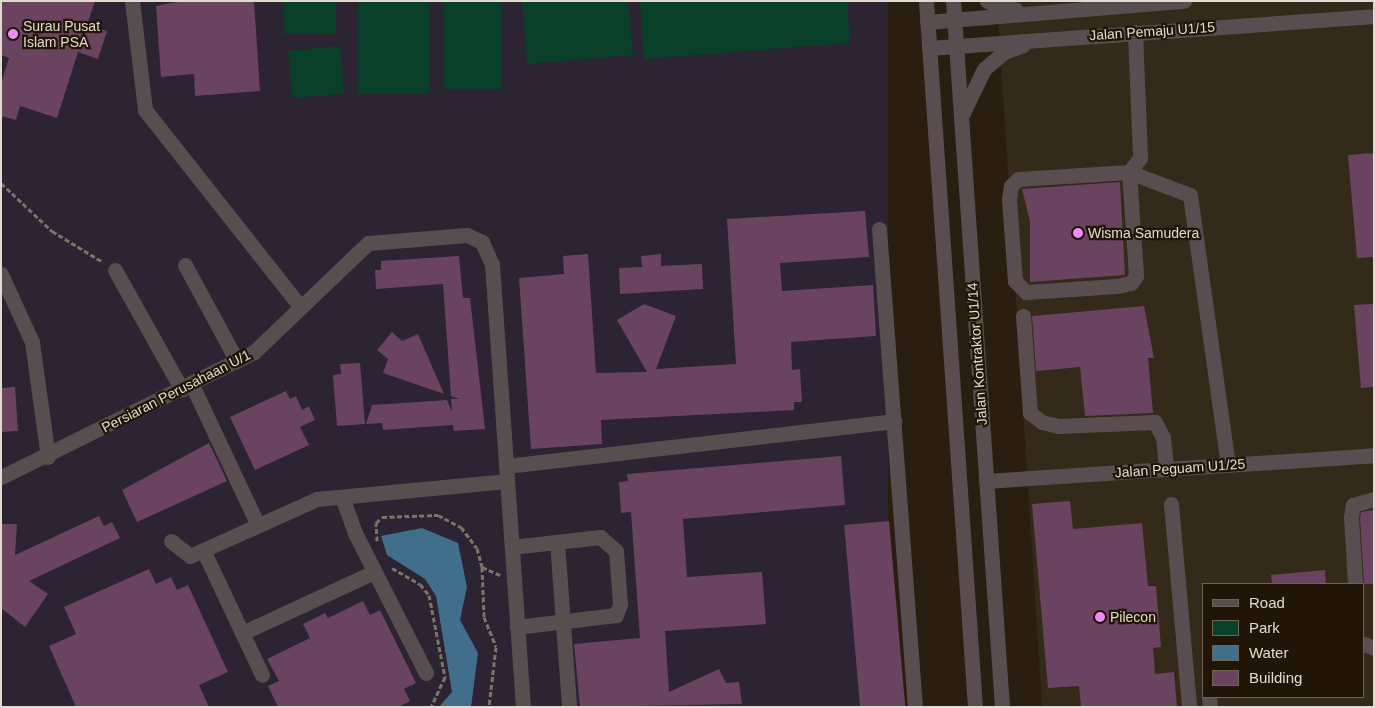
<!DOCTYPE html>
<style>
body{margin:0}
#map{position:relative;width:1375px;height:708px;overflow:hidden;background:#291e0f;font-family:Helvetica,sans-serif}
div>[style]{position:absolute}
.industrial>*{inset:0;background:#342a1a}
.education>*{inset:0;background:#2c2333;transform-origin:0 0}
.green>*{inset:0;background:#0a402a;transform-origin:0 0}
.water>*{inset:0;background:#406e8b}
.building>*{inset:0;background:#694360;transform-origin:0 0}
.path>*{height:3px;margin-top:-1.5px;transform-origin:0;background:repeating-linear-gradient(90deg,#7d7468 0 5px,transparent 0 7.5px)}
.minor>*{height:15px;margin:-7.5px;padding:0 7.5px;transform-origin:7.5px;border-radius:7.5px;background:#584e50}
.dots>*{width:14px;height:14px;translate:-50% -50%;box-sizing:border-box;border:2px solid #201506;border-radius:50%}
span{translate:-50% -50%;white-space:nowrap;text-align:center;line-height:1.15;-webkit-text-stroke:4.5px #201506;paint-order:stroke}
.poi-label{font-size:14px;color:#e1dad0}
.left{translate:0 -50%;text-align:left}
.street-label{font-size:14px;color:#e1dad0}
.frame{position:absolute;inset:0;border:2px solid #e1dad0;pointer-events:none}
.legend{position:absolute;left:1202px;top:583px;width:162px;height:115px;box-sizing:border-box;background:#201506;border:1px solid #6d6457;margin:0;padding:6px 9px;list-style:none;font-size:15px;color:#e1dad0}
.legend li{display:flex;align-items:center;gap:10px;height:25px}
.legend b{width:25px;border:1px solid #6d6457}
</style>
<div id="map">
<div class="industrial">
<div style="clip-path:polygon(evenodd,997px 1px,1374px 1px,1374px 707px,1042px 707px,997px 1px,1204px 584px,1364px 584px,1364px 697px,1204px 697px,1204px 584px)"></div>
</div>
<div class="education">
<div style="left:1px;top:1px;width:887px;height:706px"></div>
</div>
<div class="green">
<div style="left:284px;top:1px;width:52px;height:33px"></div>
<div style="left:358px;top:1px;width:71px;height:93px"></div>
<div style="left:444px;top:1px;width:57px;height:88px"></div>
<div style="clip-path:polygon(522px 1px,628px 1px,633px 55px,527px 64px)"></div>
<div style="clip-path:polygon(640px 1px,847px 1px,850px 43px,644px 59px)"></div>
<div style="left:340px;top:46px;width:48px;height:52px;rotate:85deg"></div>
</div>
<div class="water">
<div style="clip-path:polygon(422px 528px,458px 543px,467px 587px,460px 620px,478px 653px,471px 707px,439px 707px,452px 692px,436px 596px,425px 579px,387px 555px,381px 536px)"></div>
</div>
<div class="building">
<div style="clip-path:polygon(1px 1px,95px 1px,87px 25px,107px 31px,98px 59px,78px 52px,57px 118px,20px 106px,16px 120px,1px 116px,1px 83px,9px 58px,1px 55px)"></div>
<div style="clip-path:polygon(182px 1px,254px 1px,260px 91px,195px 96px,194px 74px,161px 77px,156px 6px)"></div>
<div style="clip-path:polygon(1374px 153px,1374px 257px,1357px 258px,1348px 155px)"></div>
<div style="clip-path:polygon(1120px 182px,1125px 275px,1030px 282px,1030px 222px,1022px 189px)"></div>
<div style="clip-path:polygon(865px 211px,869px 257px,780px 263px,782px 291px,873px 285px,876px 336px,791px 342px,792px 370px,800px 369px,802px 402px,794px 402px,794px 410px,601px 420px,602px 444px,531px 449px,519px 278px,564px 274px,563px 256px,588px 254px,596px 373px,647px 372px,617px 320px,644px 304px,676px 316px,656px 369px,736px 364px,727px 219px)"></div>
<div style="clip-path:polygon(661px 254px,661px 266px,702px 264px,703px 289px,620px 294px,619px 268px,642px 267px,641px 256px)"></div>
<div style="clip-path:polygon(459px 256px,463px 298px,470px 298px,485px 429px,454px 431px,453px 425px,383px 430px,382px 423px,366px 424px,372px 405px,447px 400px,452px 412px,451px 399px,459px 399px,451px 396px,443px 284px,376px 289px,375px 270px,381px 270px,381px 261px)"></div>
<div style="clip-path:polygon(1374px 304px,1374px 387px,1361px 388px,1354px 305px)"></div>
<div style="clip-path:polygon(1144px 306px,1154px 358px,1148px 358px,1153px 413px,1085px 416px,1080px 367px,1036px 371px,1032px 316px)"></div>
<div style="clip-path:polygon(392px 332px,402px 341px,418px 334px,444px 394px,383px 373px,388px 359px,377px 350px)"></div>
<div style="clip-path:polygon(360px 363px,365px 424px,337px 426px,333px 375px,341px 374px,340px 364px)"></div>
<div style="clip-path:polygon(15px 387px,18px 431px,1px 432px,1px 388px)"></div>
<div style="clip-path:polygon(286px 391px,290px 399px,296px 396px,302px 410px,309px 406px,315px 420px,300px 427px,309px 445px,255px 470px,230px 417px)"></div>
<div style="clip-path:polygon(209px 443px,227px 481px,137px 522px,122px 490px)"></div>
<div style="clip-path:polygon(841px 456px,845px 505px,683px 519px,687px 577px,762px 572px,766px 624px,665px 631px,669px 692px,719px 669px,726px 683px,739px 682px,742px 704px,580px 707px,574px 644px,640px 638px,631px 512px,621px 513px,619px 482px,628px 481px,627px 474px)"></div>
<div style="clip-path:polygon(1070px 501px,1073px 529px,1142px 523px,1148px 586px,1156px 586px,1161px 647px,1153px 648px,1155px 674px,1174px 672px,1177px 707px,1081px 707px,1079px 686px,1048px 688px,1032px 504px)"></div>
<div style="clip-path:polygon(1374px 510px,1374px 584px,1364px 584px,1360px 518px,1361px 512px)"></div>
<div style="clip-path:polygon(99px 516px,104px 526px,112px 522px,120px 538px,29px 581px,48px 594px,25px 627px,1px 608px,1px 524px,17px 524px,15px 555px)"></div>
<div style="left:889px;top:521px;width:187px;height:45px;rotate:85deg"></div>
<div style="clip-path:polygon(149px 569px,156px 584px,171px 577px,177px 590px,188px 585px,228px 672px,199px 685px,209px 707px,76px 707px,49px 646px,76px 634px,64px 607px)"></div>
<div style="clip-path:polygon(1325px 570px,1326px 584px,1272px 584px,1271px 575px)"></div>
<div style="clip-path:polygon(363px 601px,370px 615px,380px 610px,416px 683px,404px 689px,410px 701px,398px 707px,278px 707px,268px 686px,279px 681px,267px 659px,310px 638px,303px 624px,325px 613px,328px 618px)"></div>
</div>
<div class="path">
<div style="left:1px;top:183px;width:70px;rotate:43.3deg"></div>
<div style="left:52px;top:231px;width:60px;rotate:31.3deg"></div>
<div style="left:377px;top:541px;width:18px;rotate:-93deg"></div>
<div style="left:376px;top:523px;width:8px;rotate:-45deg"></div>
<div style="left:382px;top:517px;width:56px;rotate:-2deg"></div>
<div style="left:438px;top:515px;width:26px;rotate:28deg"></div>
<div style="left:461px;top:527px;width:26px;rotate:53deg"></div>
<div style="left:477px;top:548px;width:20px;rotate:75deg"></div>
<div style="left:482px;top:567px;width:50px;rotate:87.7deg"></div>
<div style="left:484px;top:617px;width:32px;rotate:68deg"></div>
<div style="left:496px;top:647px;width:60px;rotate:96.7deg"></div>
<div style="left:482px;top:567px;width:20px;rotate:24deg"></div>
<div style="left:392px;top:568px;width:32px;rotate:30deg"></div>
<div style="left:420px;top:584px;width:14px;rotate:51deg"></div>
<div style="left:429px;top:595px;width:84px;rotate:79deg"></div>
<div style="left:445px;top:677px;width:33px;rotate:115deg"></div>
</div>
<div class="minor">
<div style="left:132px;top:1px;width:110px;rotate:83.2deg"></div>
<div style="left:145px;top:110px;width:250px;rotate:51.7deg"></div>
<div style="left:926px;top:1px;width:708px;rotate:86.03deg"></div>
<div style="left:953px;top:1px;width:708px;rotate:86.03deg"></div>
<div style="left:987px;top:1px;width:30px;rotate:17deg"></div>
<div style="left:927px;top:22px;width:258px;rotate:-4.7deg"></div>
<div style="left:1135px;top:32px;width:126px;rotate:87.7deg"></div>
<div style="left:1140px;top:158px;width:18px;rotate:128deg"></div>
<div style="left:1129px;top:172px;width:104px;rotate:86.1deg"></div>
<div style="left:1136px;top:276px;width:9px;rotate:126deg"></div>
<div style="left:1131px;top:283px;width:14px;rotate:168deg"></div>
<div style="left:1117px;top:286px;width:91px;rotate:176.2deg"></div>
<div style="left:1026px;top:292px;width:16px;rotate:-135deg"></div>
<div style="left:1015px;top:281px;width:82px;rotate:-94.2deg"></div>
<div style="left:1009px;top:199px;width:13px;rotate:-81deg"></div>
<div style="left:1011px;top:186px;width:10px;rotate:-45deg"></div>
<div style="left:1018px;top:179px;width:111px;rotate:-3.6deg"></div>
<div style="left:1129px;top:172px;width:65px;rotate:20.7deg"></div>
<div style="left:1190px;top:195px;width:273px;rotate:82deg"></div>
<div style="left:929px;top:48px;width:446px;rotate:-4.1deg"></div>
<div style="left:961px;top:117px;width:53px;rotate:-64.4deg"></div>
<div style="left:984px;top:69px;width:26px;rotate:-40deg"></div>
<div style="left:1004px;top:52px;width:20px;rotate:-20deg"></div>
<div style="left:879px;top:229px;width:479px;rotate:85.7deg"></div>
<div style="left:185px;top:265px;width:109px;rotate:61.6deg"></div>
<div style="left:115px;top:270px;width:137px;rotate:60.8deg"></div>
<div style="left:1px;top:274px;width:75px;rotate:65.5deg"></div>
<div style="left:32px;top:342px;width:116px;rotate:82.1deg"></div>
<div style="left:1023px;top:316px;width:97px;rotate:85.9deg"></div>
<div style="left:1030px;top:413px;width:15px;rotate:37deg"></div>
<div style="left:1042px;top:422px;width:16px;rotate:14deg"></div>
<div style="left:1058px;top:426px;width:97px;rotate:-2.4deg"></div>
<div style="left:1155px;top:422px;width:18px;rotate:63deg"></div>
<div style="left:1163px;top:438px;width:31px;rotate:84deg"></div>
<div style="left:192px;top:385px;width:153px;rotate:64.8deg"></div>
<div style="left:506px;top:466px;width:391px;rotate:-6.6deg"></div>
<div style="left:1px;top:477px;width:282px;rotate:-26.3deg"></div>
<div style="left:254px;top:352px;width:158px;rotate:-43.7deg"></div>
<div style="left:368px;top:243px;width:99px;rotate:-4.6deg"></div>
<div style="left:467px;top:235px;width:17px;rotate:25deg"></div>
<div style="left:482px;top:242px;width:24px;rotate:66deg"></div>
<div style="left:492px;top:264px;width:444px;rotate:86deg"></div>
<div style="left:986px;top:481px;width:389px;rotate:-3.8deg"></div>
<div style="left:342px;top:497px;width:38px;rotate:70deg"></div>
<div style="left:355px;top:533px;width:157px;rotate:63.1deg"></div>
<div style="left:1171px;top:504px;width:204px;rotate:84.9deg"></div>
<div style="left:171px;top:541px;width:24px;rotate:38deg"></div>
<div style="left:190px;top:556px;width:139px;rotate:-24.2deg"></div>
<div style="left:317px;top:499px;width:191px;rotate:-5.4deg"></div>
<div style="left:557px;top:542px;width:165px;rotate:85.8deg"></div>
<div style="left:512px;top:547px;width:89px;rotate:-6.5deg"></div>
<div style="left:600px;top:537px;width:21px;rotate:41deg"></div>
<div style="left:616px;top:551px;width:53px;rotate:85.7deg"></div>
<div style="left:620px;top:604px;width:12px;rotate:110deg"></div>
<div style="left:616px;top:615px;width:100px;rotate:173.1deg"></div>
<div style="left:203px;top:550px;width:138px;rotate:64.7deg"></div>
<div style="left:1355px;top:584px;width:67px;rotate:-93.4deg"></div>
<div style="left:1351px;top:517px;width:12px;rotate:-81deg"></div>
<div style="left:1353px;top:505px;width:22px;rotate:-16deg"></div>
<div style="left:242px;top:633px;width:145px;rotate:-24.8deg"></div>
<div style="left:1364px;top:644px;width:11px;rotate:22deg"></div>
<div style="left:1209px;top:697px;width:10px;rotate:84deg"></div>
</div>
<div class="dots">
<div style="left:13px;top:34px;background:#ef8bf6"></div>
<div style="left:1078px;top:233px;background:#ef8bf6"></div>
<div style="left:1100px;top:617px;background:#ef8bf6"></div>
</div>
<div class="poi-label">
<span class="left" style="left:23px;top:34px">Surau Pusat<br>Islam PSA</span>
<span class="left" style="left:1088px;top:233px">Wisma Samudera</span>
<span class="left" style="left:1110px;top:617px">Pilecon</span>
</div>
<div class="street-label">
<span style="left:1152px;top:31px;rotate:-4deg">Jalan Pemaju U1/15</span>
<span style="left:977px;top:354px;rotate:-94deg">Jalan Kontraktor U1/14</span>
<span style="left:176px;top:391px;rotate:-27deg">Persiaran Perusahaan U/1</span>
<span style="left:1180px;top:468px;rotate:-4deg">Jalan Peguam U1/25</span>
</div>
<div class="frame"></div>
<ul class="legend">
<li><b style="height:6px;background:#584e50"></b>Road</li>
<li><b style="height:14px;background:#0a402a"></b>Park</li>
<li><b style="height:14px;background:#406e8b"></b>Water</li>
<li><b style="height:14px;background:#694360"></b>Building</li>
</ul>
</div>
